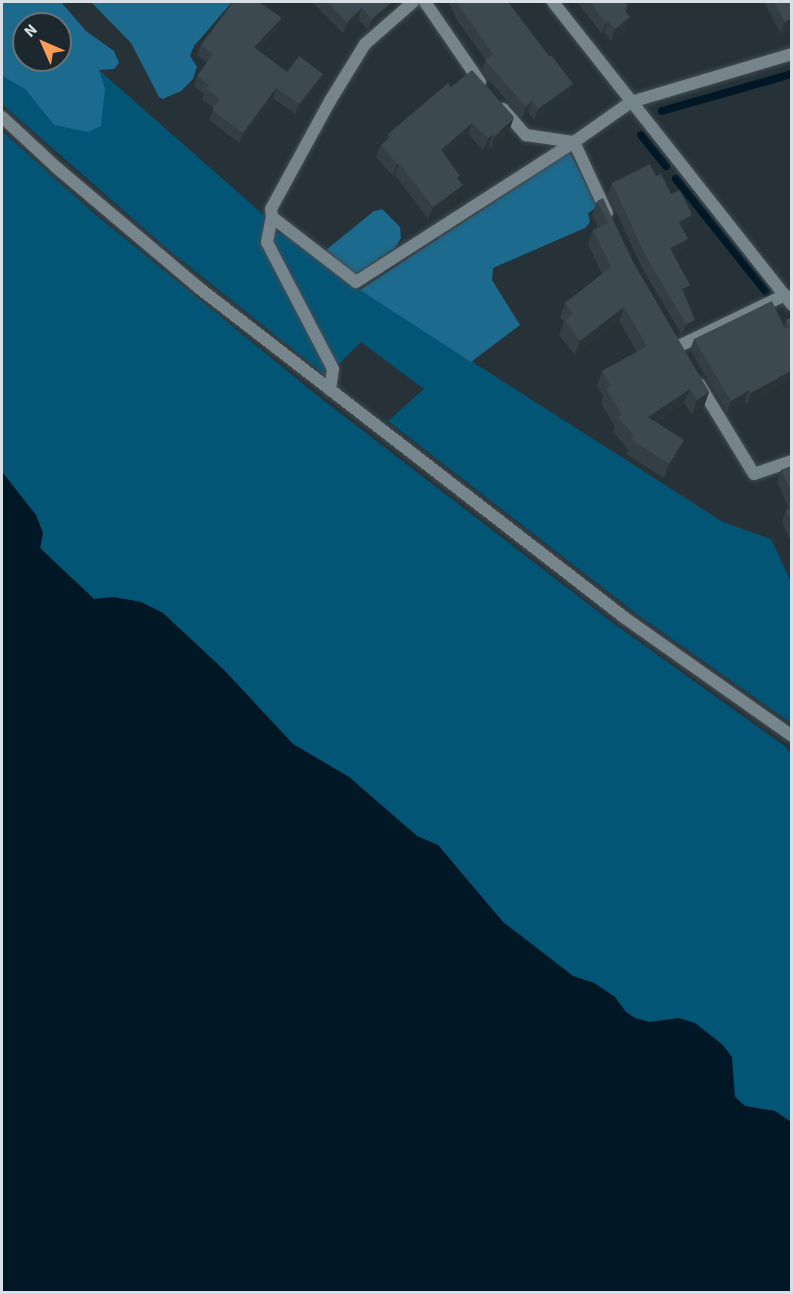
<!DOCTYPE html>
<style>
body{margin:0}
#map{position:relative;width:793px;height:1294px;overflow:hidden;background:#263238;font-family:"Source Sans 3",sans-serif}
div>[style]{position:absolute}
.green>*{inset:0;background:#035576}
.forest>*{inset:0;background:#1c6a8d}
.water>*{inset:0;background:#001826}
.stream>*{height:8px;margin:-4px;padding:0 4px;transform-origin:4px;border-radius:4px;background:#001826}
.roads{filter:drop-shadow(0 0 2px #444d53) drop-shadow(0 0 2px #444d53)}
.minor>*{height:12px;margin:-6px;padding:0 6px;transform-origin:6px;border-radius:6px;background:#76848c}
.tertiary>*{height:12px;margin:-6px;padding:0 6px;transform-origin:6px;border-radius:6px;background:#76848c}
.wall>*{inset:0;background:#343f45}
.shaded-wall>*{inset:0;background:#2a3338}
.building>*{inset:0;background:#3c4950}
span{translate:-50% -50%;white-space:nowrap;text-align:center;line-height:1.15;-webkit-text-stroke:4.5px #1c282e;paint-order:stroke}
.frame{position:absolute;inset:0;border:3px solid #d9e0e5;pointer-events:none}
.north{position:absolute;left:12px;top:12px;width:60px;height:60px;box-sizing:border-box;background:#1c282e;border:2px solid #687277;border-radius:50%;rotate:315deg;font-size:16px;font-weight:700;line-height:24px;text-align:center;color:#d9e0e5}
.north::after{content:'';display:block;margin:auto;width:21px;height:27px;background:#fe9b58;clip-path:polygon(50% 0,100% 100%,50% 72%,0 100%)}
</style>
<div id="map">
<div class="green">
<div style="clip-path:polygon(99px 70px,266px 217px,260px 243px,327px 369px,324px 374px,171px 252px,2px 104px,2px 76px,25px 89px,54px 125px)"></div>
<div style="clip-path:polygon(2px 131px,96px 215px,318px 396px,613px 623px,786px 747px,792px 757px,791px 1122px,775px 1111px,745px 1106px,735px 1097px,732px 1088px,732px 1057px,679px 1018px,650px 1022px,635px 1018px,626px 1012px,615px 997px,594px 983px,573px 976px,503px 922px,438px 845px,417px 836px,349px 777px,293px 744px,224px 670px,163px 613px,141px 602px,113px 597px,94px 599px,40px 548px,43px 533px,36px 515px,2px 472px)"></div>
<div style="clip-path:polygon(282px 232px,360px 290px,723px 522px,771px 539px,791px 582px,791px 723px,638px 615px,388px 421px,424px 389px,361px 342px,337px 366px,273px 244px,274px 235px)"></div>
</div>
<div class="forest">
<div style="clip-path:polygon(evenodd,2px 2px,61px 2px,86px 31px,114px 51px,119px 63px,114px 69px,99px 70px,105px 89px,101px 126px,88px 132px,54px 125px,25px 89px,2px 76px,2px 2px,24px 24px,60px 24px,60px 60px,24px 60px,24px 24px)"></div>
<div style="clip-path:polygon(91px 2px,232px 2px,194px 46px,190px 56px,197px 67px,193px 79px,181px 91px,163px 99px,159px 97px,131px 43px)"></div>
<div style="clip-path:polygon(570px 152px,597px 207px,588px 213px,590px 222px,585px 228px,493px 268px,492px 280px,520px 325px,471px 362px,360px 290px)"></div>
<div style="clip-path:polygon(382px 209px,400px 227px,401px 238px,395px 248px,356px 274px,326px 250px,374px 211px)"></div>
</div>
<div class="water">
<div style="clip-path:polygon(2px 472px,36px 515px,43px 533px,40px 548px,94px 599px,113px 597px,141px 602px,163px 613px,224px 670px,293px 744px,349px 777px,417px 836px,438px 845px,503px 922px,573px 976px,594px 983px,615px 997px,626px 1012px,635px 1018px,650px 1022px,679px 1018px,695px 1023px,723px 1045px,732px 1057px,735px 1097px,745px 1106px,775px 1111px,791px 1122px,791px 1292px,2px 1292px)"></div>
</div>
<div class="stream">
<div style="left:662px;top:111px;width:135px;rotate:-15.9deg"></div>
<div style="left:641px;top:135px;width:40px;rotate:51deg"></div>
<div style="left:676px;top:179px;width:146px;rotate:51.4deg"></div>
</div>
<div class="roads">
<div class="minor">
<div style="left:425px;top:2px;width:97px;rotate:55.5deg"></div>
<div style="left:553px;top:2px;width:386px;rotate:51.7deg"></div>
<div style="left:503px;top:109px;width:35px;rotate:49deg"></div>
<div style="left:526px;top:135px;width:49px;rotate:8.3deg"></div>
<div style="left:574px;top:142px;width:78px;rotate:65.1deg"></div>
<div style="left:272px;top:217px;width:8px;rotate:-97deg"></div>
<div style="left:271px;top:209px;width:123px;rotate:-61.4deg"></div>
<div style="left:330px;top:101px;width:67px;rotate:-58.4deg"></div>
<div style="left:365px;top:44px;width:64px;rotate:-41.2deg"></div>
<div style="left:677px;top:347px;width:120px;rotate:-25.7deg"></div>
<div style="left:699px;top:384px;width:105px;rotate:58.6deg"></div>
<div style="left:754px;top:474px;width:40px;rotate:-18.9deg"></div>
<div style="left:330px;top:390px;width:21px;rotate:-82deg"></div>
<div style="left:333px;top:369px;width:143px;rotate:-117.5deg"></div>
<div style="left:267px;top:242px;width:25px;rotate:-79deg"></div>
<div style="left:272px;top:217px;width:106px;rotate:37.7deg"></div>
<div style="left:356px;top:282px;width:259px;rotate:-32.7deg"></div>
<div style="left:574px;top:142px;width:70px;rotate:-35.1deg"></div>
<div style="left:631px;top:102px;width:168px;rotate:-16.6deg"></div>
</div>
<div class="tertiary">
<div style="left:2px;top:117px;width:75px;rotate:42.8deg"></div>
<div style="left:57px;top:168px;width:186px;rotate:40.2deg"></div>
<div style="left:199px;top:288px;width:539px;rotate:37.76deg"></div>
<div style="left:625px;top:618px;width:204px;rotate:35.2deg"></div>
</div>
</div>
<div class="wall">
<div style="clip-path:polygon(312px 2px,399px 2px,368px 30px,358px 19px,343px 33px)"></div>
<div style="clip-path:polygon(448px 2px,508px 2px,549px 56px,573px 84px,569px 94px,534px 120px,528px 112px,522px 118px,481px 71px,486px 60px,457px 20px)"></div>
<div style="clip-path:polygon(577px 2px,625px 2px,628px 5px,626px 11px,626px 29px,611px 41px,604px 32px,602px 34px)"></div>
<div style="clip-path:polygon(764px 2px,792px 2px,792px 28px,781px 34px)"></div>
<div style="clip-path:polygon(278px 28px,258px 50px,287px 72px,319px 84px,295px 114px,273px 98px,239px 143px,209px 120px,214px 108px,202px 100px,204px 94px,194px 86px,197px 76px,207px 63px,197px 55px,201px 45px)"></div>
<div style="clip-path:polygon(451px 87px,510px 129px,491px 148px,488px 146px,483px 150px,468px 134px,444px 155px,459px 180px,458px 196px,428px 219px,395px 175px,393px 176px,376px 157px,381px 145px,386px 141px,388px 134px)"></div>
<div style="clip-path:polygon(656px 176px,688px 226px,683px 229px,683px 250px,673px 255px,690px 285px,685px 297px,695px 320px,691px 331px,682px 335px,642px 268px,608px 194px,612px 183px)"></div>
<div style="clip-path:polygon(597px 201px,709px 392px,704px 406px,692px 414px,684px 403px,656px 422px,684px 440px,679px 454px,664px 478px,626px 454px,628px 449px,613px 432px,615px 426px,601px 404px,603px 396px,597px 386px,602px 371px,637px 352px,619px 321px,575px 355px,559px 335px,564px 322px,560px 317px,565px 303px,602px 274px,588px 244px,593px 230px,598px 227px,592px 215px)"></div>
<div style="clip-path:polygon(792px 317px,792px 378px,747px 404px,745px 401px,727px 412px,690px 350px,694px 339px,784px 327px,786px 320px)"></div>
<div style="clip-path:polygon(792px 466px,792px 544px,782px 522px,786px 510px,789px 509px,777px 482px,781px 470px)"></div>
</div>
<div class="shaded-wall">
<div style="clip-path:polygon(392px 2px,399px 2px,368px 30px,372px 19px)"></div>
<div style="clip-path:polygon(362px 8px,358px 19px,343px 33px,347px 22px)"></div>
<div style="clip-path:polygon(630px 17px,626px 29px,611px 41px,615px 29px)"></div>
<div style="clip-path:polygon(282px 18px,278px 28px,251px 57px,254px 47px)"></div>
<div style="clip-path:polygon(792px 18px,792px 28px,781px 34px,785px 22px)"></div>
<div style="clip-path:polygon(608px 21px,604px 32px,602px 34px,606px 23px)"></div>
<div style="clip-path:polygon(323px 74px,319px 84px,295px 114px,299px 104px)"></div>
<div style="clip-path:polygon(573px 84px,569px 94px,534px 120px,538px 109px)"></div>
<div style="clip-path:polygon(276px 88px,273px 98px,239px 143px,243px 133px)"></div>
<div style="clip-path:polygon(532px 101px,528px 112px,522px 118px,526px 107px)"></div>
<div style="clip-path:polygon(514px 117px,510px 129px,491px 148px,495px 136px)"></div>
<div style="clip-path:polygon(472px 123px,468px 134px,436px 162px,441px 150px)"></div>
<div style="clip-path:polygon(493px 134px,488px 146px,483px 150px,488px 138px)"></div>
<div style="clip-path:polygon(399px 163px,395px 175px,393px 176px,397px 164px)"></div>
<div style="clip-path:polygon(463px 185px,458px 196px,428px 219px,433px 207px)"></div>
<div style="clip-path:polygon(692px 215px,688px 226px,675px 233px,679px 222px)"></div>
<div style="clip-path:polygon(688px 239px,683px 250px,665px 259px,670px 248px)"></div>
<div style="clip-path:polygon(690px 285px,686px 296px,678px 301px,682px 289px)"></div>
<div style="clip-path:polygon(624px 307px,619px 321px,575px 355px,580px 341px)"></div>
<div style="clip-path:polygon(695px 320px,691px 331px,682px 335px,686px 324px)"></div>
<div style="clip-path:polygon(792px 370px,792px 378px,747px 404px,751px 393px)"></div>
<div style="clip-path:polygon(690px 389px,684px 403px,643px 431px,648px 417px)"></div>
<div style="clip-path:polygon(749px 390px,745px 401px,727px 412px,731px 401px)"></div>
<div style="clip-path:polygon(709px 392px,704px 406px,692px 414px,697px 400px)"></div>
<div style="clip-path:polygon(684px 440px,679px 454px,664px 478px,669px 464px)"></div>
</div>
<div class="building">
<div style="clip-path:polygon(233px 2px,259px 2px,282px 18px,254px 47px,287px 72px,299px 56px,323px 74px,299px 104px,276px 88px,243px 133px,212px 110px,220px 99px,206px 89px,209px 85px,197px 76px,213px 54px,201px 45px)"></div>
<div style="clip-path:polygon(327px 2px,392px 2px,372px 19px,362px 8px,347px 22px)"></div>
<div style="clip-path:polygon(457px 2px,508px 2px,549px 56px,552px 56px,573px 84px,538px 109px,532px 101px,526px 107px,485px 60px,493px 54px,461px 9px)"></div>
<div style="clip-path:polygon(590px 2px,625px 2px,628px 5px,624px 9px,630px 17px,615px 29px,608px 21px,606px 23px)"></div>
<div style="clip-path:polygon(774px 2px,792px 2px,792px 18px,785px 22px)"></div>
<div style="clip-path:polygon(472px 70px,514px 117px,495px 136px,493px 134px,488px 138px,472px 123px,441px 150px,460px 176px,457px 178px,463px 185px,433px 207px,399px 163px,397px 164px,381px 145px,391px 137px,388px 134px,448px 83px,451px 87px)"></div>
<div style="clip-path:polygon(650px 164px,656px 176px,661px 174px,671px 194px,680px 190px,692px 215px,679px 222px,688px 239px,670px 248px,690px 285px,682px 289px,695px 320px,686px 324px,646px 257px,612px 183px)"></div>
<div style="clip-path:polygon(603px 198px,633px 262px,709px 392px,697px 400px,690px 389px,648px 417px,684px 440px,669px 464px,631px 439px,634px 436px,618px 417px,622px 414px,606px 389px,611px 386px,602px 371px,647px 346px,624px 307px,580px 341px,565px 320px,573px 314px,565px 303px,611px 267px,593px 230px,608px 223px,597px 201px)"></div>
<div style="clip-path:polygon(772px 301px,785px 329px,789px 327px,786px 320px,792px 317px,792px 370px,751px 393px,749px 390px,731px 401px,694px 339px)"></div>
<div style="clip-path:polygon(792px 466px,792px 493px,781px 470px)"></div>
<div style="clip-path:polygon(792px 508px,792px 523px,786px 510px)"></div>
</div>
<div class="frame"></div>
<div class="north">N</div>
</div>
